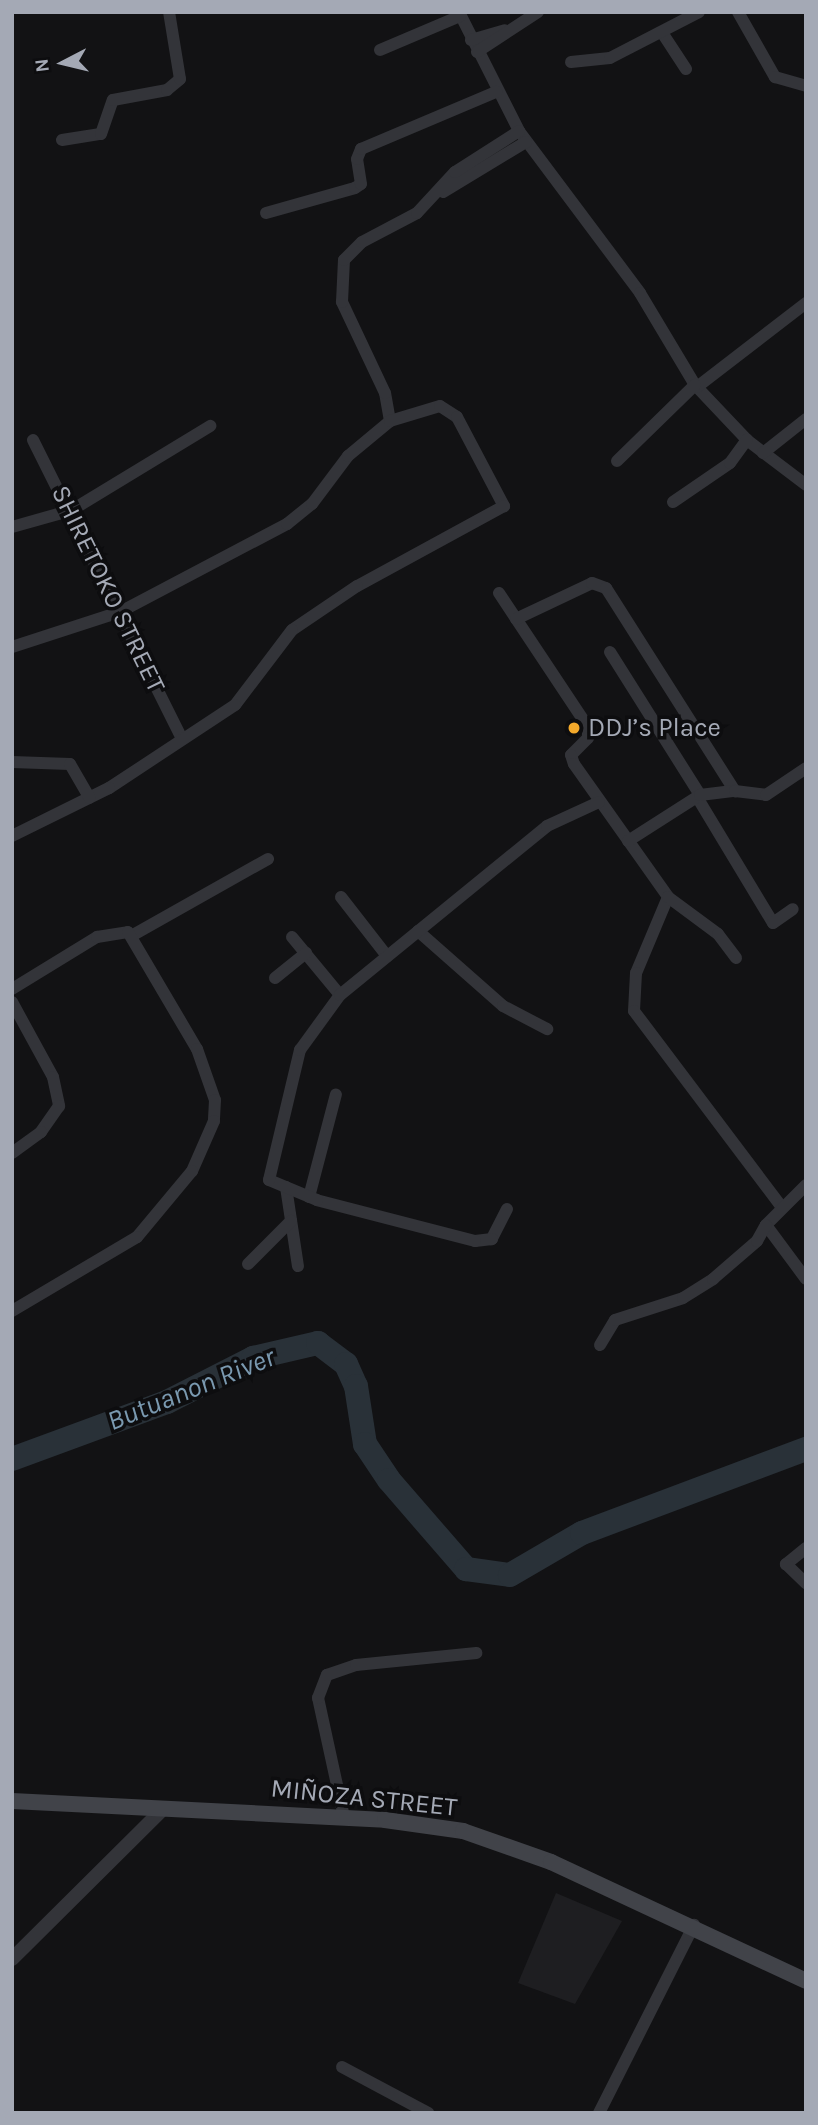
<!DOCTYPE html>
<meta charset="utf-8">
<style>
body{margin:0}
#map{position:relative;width:818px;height:2125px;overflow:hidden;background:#121214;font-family:Karla,sans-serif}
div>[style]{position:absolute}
.built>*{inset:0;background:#1e1e21}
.river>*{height:24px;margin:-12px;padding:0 12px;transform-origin:12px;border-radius:12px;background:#293138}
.minor>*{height:12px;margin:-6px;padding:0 6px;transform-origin:6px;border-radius:6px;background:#333439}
.tertiary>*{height:14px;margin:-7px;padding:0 7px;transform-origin:7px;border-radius:7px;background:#333439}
.secondary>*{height:16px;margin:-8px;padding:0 8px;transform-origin:8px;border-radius:8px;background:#414349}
.dots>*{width:19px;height:19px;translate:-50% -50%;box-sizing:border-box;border:4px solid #0d0d0f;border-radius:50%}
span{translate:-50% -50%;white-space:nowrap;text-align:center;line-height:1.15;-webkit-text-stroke:7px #0d0d0f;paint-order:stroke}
.street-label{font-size:26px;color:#a4a9b5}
.poi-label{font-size:26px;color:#a4a9b5}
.left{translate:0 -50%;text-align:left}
.water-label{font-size:28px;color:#7a99b0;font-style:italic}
.frame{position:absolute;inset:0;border:14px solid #a4a9b5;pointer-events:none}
.north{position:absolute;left:28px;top:28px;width:70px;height:70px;-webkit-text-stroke:5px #0d0d0f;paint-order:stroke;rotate:263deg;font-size:19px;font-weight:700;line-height:28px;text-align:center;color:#a4a9b5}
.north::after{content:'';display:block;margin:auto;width:24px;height:32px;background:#a4a9b5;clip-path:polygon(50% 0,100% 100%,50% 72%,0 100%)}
</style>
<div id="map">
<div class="built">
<div style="clip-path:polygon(556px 1893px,622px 1921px,575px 2004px,518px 1983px)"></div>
</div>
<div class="river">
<div style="left:12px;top:1459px;width:165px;rotate:-20.2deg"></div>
<div style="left:167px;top:1402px;width:97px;rotate:-27.1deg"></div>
<div style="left:253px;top:1358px;width:67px;rotate:-13deg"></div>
<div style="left:318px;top:1343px;width:35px;rotate:37deg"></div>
<div style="left:346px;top:1364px;width:24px;rotate:66deg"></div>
<div style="left:356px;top:1386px;width:59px;rotate:81.2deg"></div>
<div style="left:365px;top:1444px;width:43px;rotate:56.3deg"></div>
<div style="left:389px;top:1480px;width:118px;rotate:49.1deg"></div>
<div style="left:466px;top:1569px;width:44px;rotate:7.8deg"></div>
<div style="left:510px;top:1575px;width:83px;rotate:-30.3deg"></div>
<div style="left:582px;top:1533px;width:239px;rotate:-20.6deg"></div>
</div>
<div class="minor">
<div style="left:459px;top:12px;width:133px;rotate:63.2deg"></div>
<div style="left:519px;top:131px;width:202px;rotate:53.2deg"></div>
<div style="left:640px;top:293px;width:107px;rotate:59.1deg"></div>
<div style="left:695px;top:385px;width:76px;rotate:46.6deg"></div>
<div style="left:747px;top:440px;width:74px;rotate:37.3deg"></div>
<div style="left:738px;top:12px;width:75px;rotate:60.4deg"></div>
<div style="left:775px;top:77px;width:32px;rotate:16deg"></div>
<div style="left:663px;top:34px;width:42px;rotate:56.7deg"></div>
<div style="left:471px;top:40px;width:35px;rotate:-16deg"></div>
<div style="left:380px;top:50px;width:87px;rotate:-23deg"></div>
<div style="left:477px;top:52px;width:73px;rotate:-33.3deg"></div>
<div style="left:571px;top:62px;width:39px;rotate:-6deg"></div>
<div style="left:610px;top:58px;width:100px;rotate:-27.3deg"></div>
<div style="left:62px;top:140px;width:39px;rotate:-9deg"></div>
<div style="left:101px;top:134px;width:36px;rotate:-71deg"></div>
<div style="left:113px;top:100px;width:55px;rotate:-10.5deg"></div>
<div style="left:167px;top:90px;width:17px;rotate:-40deg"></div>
<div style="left:180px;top:79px;width:68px;rotate:-99.3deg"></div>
<div style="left:443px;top:192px;width:97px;rotate:-31.1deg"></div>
<div style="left:266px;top:213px;width:92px;rotate:-15.7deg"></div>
<div style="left:355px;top:188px;width:7px;rotate:-34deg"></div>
<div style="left:361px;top:184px;width:25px;rotate:-99deg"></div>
<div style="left:357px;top:159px;width:11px;rotate:-68deg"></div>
<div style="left:361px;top:149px;width:147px;rotate:-22.9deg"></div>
<div style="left:697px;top:387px;width:138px;rotate:-37.6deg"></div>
<div style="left:390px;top:421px;width:28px;rotate:-100deg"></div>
<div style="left:385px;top:393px;width:101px;rotate:-115.3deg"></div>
<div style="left:342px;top:302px;width:42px;rotate:-87.3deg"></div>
<div style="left:344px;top:260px;width:25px;rotate:-45deg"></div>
<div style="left:362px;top:242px;width:62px;rotate:-27.8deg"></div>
<div style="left:417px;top:213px;width:56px;rotate:-47.2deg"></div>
<div style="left:455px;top:172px;width:76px;rotate:-32.6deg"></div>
<div style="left:33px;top:440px;width:334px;rotate:63.5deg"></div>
<div style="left:763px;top:453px;width:55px;rotate:-38.3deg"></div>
<div style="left:617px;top:461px;width:109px;rotate:-44.3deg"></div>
<div style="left:673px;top:502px;width:69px;rotate:-34.4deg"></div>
<div style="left:730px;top:463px;width:29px;rotate:-54deg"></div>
<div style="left:12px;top:527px;width:62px;rotate:-15.8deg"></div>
<div style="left:72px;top:510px;width:162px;rotate:-31.3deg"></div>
<div style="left:499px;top:593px;width:161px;rotate:56.4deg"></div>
<div style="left:588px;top:727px;width:11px;rotate:90deg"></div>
<div style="left:588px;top:738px;width:24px;rotate:135deg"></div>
<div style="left:571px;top:755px;width:9px;rotate:72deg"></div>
<div style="left:574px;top:764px;width:163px;rotate:54.7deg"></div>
<div style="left:668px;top:897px;width:82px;rotate:112.8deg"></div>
<div style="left:636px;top:973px;width:38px;rotate:93deg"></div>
<div style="left:634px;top:1011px;width:244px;rotate:53deg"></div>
<div style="left:516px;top:619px;width:84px;rotate:-25.3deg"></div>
<div style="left:592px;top:583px;width:15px;rotate:20deg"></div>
<div style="left:606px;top:588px;width:241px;rotate:57.6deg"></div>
<div style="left:12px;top:647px;width:114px;rotate:-18deg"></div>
<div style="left:120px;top:612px;width:189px;rotate:-27.8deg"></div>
<div style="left:287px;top:524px;width:32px;rotate:-39deg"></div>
<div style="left:312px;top:504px;width:60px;rotate:-53.1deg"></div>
<div style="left:348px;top:456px;width:55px;rotate:-39.8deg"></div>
<div style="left:390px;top:421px;width:52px;rotate:-16.7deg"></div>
<div style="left:440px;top:406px;width:20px;rotate:33deg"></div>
<div style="left:457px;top:417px;width:101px;rotate:62.2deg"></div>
<div style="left:504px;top:506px;width:167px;rotate:151.4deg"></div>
<div style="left:357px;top:586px;width:78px;rotate:145.9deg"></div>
<div style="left:292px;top:630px;width:94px;rotate:127.2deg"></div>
<div style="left:235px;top:705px;width:151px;rotate:146.6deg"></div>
<div style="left:109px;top:788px;width:108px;rotate:153.7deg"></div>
<div style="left:610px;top:652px;width:169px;rotate:57.8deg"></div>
<div style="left:12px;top:762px;width:58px;rotate:2deg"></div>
<div style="left:70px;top:764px;width:39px;rotate:60deg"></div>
<div style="left:697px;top:797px;width:147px;rotate:58.9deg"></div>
<div style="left:773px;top:923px;width:24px;rotate:-35deg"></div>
<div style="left:628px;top:841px;width:85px;rotate:-32.6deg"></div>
<div style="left:700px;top:795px;width:35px;rotate:-7deg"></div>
<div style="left:735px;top:791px;width:31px;rotate:7deg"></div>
<div style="left:766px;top:795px;width:48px;rotate:-34deg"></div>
<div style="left:341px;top:897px;width:75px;rotate:52.1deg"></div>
<div style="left:668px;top:897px;width:62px;rotate:36.5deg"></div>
<div style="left:718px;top:934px;width:30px;rotate:53deg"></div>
<div style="left:418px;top:931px;width:113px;rotate:41.4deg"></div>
<div style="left:503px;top:1006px;width:50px;rotate:27.6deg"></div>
<div style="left:133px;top:935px;width:155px;rotate:-29.4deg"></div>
<div style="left:292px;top:937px;width:75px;rotate:50.4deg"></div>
<div style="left:275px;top:978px;width:40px;rotate:-39deg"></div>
<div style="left:12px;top:989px;width:100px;rotate:-31.5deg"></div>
<div style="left:97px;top:937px;width:31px;rotate:-9deg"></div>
<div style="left:128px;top:932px;width:136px;rotate:59.5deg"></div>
<div style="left:197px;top:1049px;width:54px;rotate:70.6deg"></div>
<div style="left:215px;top:1100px;width:21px;rotate:93deg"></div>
<div style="left:214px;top:1121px;width:55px;rotate:113.7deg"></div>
<div style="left:192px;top:1171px;width:86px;rotate:129.8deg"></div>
<div style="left:137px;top:1237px;width:145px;rotate:149.4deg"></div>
<div style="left:12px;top:1002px;width:85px;rotate:61.3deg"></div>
<div style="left:53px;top:1077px;width:30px;rotate:78deg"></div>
<div style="left:59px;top:1106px;width:32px;rotate:125deg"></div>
<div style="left:41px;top:1132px;width:36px;rotate:144deg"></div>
<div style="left:806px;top:1185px;width:57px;rotate:135deg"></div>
<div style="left:766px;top:1225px;width:67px;rotate:53.5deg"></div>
<div style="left:286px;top:1187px;width:80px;rotate:81.4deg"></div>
<div style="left:309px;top:1197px;width:106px;rotate:-75.3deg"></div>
<div style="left:507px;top:1209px;width:34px;rotate:117deg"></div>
<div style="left:492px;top:1239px;width:17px;rotate:173deg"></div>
<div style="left:475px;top:1241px;width:163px;rotate:-165.5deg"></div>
<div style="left:317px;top:1200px;width:52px;rotate:-157.4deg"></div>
<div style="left:269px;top:1180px;width:134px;rotate:-76.6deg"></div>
<div style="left:300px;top:1050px;width:68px;rotate:-54deg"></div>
<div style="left:340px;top:995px;width:267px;rotate:-39.2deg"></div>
<div style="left:547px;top:826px;width:57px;rotate:-24.8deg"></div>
<div style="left:248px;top:1264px;width:61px;rotate:-45deg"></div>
<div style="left:600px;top:1345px;width:29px;rotate:-59deg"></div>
<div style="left:615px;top:1320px;width:71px;rotate:-17.9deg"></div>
<div style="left:683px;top:1298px;width:36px;rotate:-32deg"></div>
<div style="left:713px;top:1279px;width:58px;rotate:-40.8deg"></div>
<div style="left:757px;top:1241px;width:18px;rotate:-61deg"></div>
<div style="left:806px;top:1548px;width:26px;rotate:141deg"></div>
<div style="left:786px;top:1564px;width:28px;rotate:44deg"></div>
<div style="left:344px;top:1817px;width:122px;rotate:-102.3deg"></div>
<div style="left:318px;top:1698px;width:25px;rotate:-69deg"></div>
<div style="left:327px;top:1675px;width:31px;rotate:-19deg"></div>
<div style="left:356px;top:1665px;width:121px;rotate:-5.7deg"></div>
<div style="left:342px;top:2067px;width:98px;rotate:28.1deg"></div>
<div style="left:599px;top:2113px;width:211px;rotate:-63.2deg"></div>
</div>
<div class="tertiary">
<div style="left:12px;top:1959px;width:210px;rotate:-44.8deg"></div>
</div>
<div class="secondary">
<div style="left:12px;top:1801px;width:373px;rotate:2.9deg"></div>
<div style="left:385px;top:1820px;width:79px;rotate:8deg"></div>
<div style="left:463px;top:1831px;width:93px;rotate:19.4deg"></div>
<div style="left:551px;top:1862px;width:281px;rotate:25deg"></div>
</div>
<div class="dots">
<div style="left:574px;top:728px;background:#f3a92b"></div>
</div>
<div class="street-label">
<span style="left:108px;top:589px;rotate:64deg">SHIRETOKO STREET</span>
<span style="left:364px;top:1798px;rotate:6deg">MIÑOZA STREET</span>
</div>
<div class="poi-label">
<span class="left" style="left:588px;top:728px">DDJ’s Place</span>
</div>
<div class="water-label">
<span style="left:191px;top:1389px;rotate:-22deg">Butuanon River</span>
</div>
<div class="frame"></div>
<div class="north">N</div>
</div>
